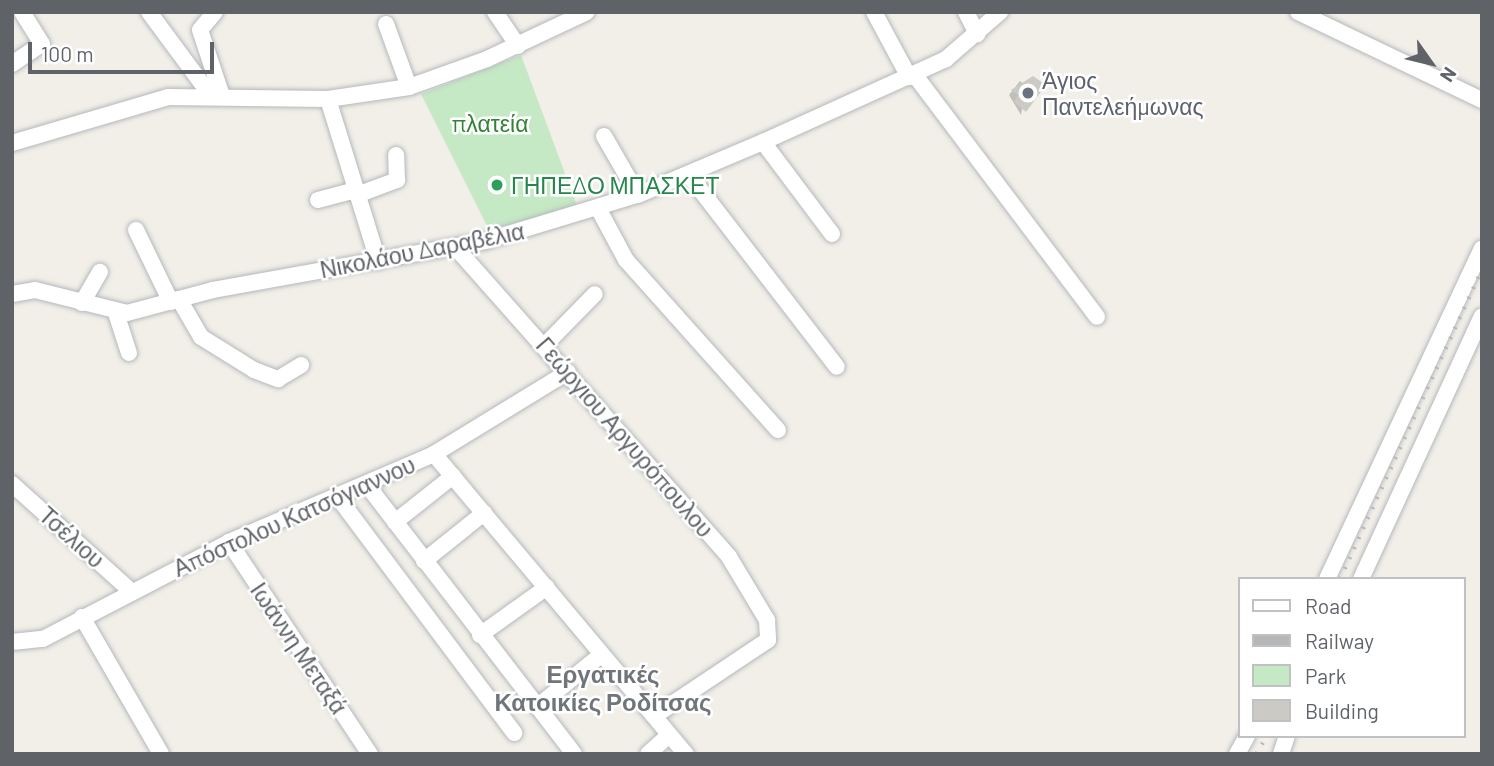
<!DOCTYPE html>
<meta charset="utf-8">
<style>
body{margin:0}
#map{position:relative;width:1494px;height:766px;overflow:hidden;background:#f1efe8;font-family:Barlow,sans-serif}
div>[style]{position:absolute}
.green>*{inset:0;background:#c5e8c5}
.shadow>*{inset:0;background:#0003}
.building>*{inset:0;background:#cccac5}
.roads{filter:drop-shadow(0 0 2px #b5b8bc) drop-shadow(0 0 2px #b5b8bc)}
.minor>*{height:16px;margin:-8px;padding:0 8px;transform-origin:8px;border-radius:8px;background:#fff}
.rail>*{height:3.5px;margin-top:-1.75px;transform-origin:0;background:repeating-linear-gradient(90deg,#b6b7b8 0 2px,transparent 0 11px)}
.dots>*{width:19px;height:19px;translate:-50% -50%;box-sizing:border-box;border:4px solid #fff;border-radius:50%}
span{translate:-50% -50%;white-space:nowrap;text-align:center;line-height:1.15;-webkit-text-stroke:5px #fff;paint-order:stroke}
.worship-label{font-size:23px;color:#5b616d}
.left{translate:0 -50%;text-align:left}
.park-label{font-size:23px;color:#348238}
.leisure-label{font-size:23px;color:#27864d}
.street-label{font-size:23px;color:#5f6368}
.neighbourhood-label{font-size:24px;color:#70757a;font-weight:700}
.frame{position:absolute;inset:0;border:14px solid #5f6368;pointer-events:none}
.legend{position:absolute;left:1238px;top:577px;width:228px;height:161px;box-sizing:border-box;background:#fff;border:2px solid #bfc1c3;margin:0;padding:9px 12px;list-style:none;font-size:21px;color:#5f6368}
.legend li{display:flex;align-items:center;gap:14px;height:35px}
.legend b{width:35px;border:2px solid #bfc1c3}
.north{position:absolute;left:1396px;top:28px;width:70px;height:70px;-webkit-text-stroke:5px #fff;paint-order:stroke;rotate:124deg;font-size:19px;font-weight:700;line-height:28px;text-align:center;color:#5f6368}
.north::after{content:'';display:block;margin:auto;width:24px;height:32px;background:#5f6368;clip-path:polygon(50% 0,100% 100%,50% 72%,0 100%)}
.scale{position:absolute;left:28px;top:42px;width:186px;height:32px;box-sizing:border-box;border:4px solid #5f6368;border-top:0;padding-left:9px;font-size:21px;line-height:24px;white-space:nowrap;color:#5f6368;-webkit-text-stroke:5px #fff;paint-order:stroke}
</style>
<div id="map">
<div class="green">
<div style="clip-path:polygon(521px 55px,577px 206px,489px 230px,421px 94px)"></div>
</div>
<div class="shadow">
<div style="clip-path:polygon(1020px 81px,1026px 86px,1021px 115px,1009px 95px)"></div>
</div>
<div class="building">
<div style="clip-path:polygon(1033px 76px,1046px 85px,1026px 112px,1014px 102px,1018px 95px,1011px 90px)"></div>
</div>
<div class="roads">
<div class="minor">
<div style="left:149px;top:12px;width:101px;rotate:53.5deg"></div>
<div style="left:215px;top:12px;width:23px;rotate:130deg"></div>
<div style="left:200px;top:30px;width:66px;rotate:71.6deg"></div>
<div style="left:495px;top:12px;width:41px;rotate:55.9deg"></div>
<div style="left:874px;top:12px;width:74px;rotate:61.7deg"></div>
<div style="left:966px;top:12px;width:25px;rotate:63deg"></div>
<div style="left:1298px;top:12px;width:204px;rotate:25.6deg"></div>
<div style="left:386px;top:24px;width:67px;rotate:69.9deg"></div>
<div style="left:12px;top:64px;width:36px;rotate:-34deg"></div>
<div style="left:42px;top:44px;width:38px;rotate:-122deg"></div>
<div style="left:914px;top:74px;width:304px;rotate:53deg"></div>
<div style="left:328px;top:99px;width:170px;rotate:72.8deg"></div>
<div style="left:604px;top:136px;width:68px;rotate:60deg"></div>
<div style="left:763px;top:142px;width:115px;rotate:53.1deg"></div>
<div style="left:12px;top:143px;width:163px;rotate:-16.4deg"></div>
<div style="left:168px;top:97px;width:160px;rotate:0.7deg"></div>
<div style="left:328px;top:99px;width:82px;rotate:-8.4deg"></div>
<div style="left:409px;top:87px;width:83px;rotate:-19.7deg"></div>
<div style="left:487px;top:59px;width:110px;rotate:-25.2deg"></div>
<div style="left:689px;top:175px;width:242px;rotate:52.4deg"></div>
<div style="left:357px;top:195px;width:43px;rotate:-20.6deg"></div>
<div style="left:397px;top:180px;width:25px;rotate:-92deg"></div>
<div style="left:318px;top:200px;width:39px;rotate:-15deg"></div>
<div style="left:598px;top:208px;width:59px;rotate:61.7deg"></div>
<div style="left:626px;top:260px;width:228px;rotate:48.2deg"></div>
<div style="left:136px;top:230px;width:80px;rotate:64.1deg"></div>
<div style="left:456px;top:248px;width:412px;rotate:48.5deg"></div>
<div style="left:729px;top:557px;width:74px;rotate:58.9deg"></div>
<div style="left:767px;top:620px;width:20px;rotate:87deg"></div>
<div style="left:768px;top:640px;width:137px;rotate:146.3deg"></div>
<div style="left:12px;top:294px;width:23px;rotate:-10deg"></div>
<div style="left:35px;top:290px;width:95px;rotate:14deg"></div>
<div style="left:127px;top:313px;width:89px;rotate:-15deg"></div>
<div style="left:213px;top:290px;width:276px;rotate:-10.2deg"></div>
<div style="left:485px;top:241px;width:162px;rotate:-16.9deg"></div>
<div style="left:640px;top:194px;width:134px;rotate:-22.9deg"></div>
<div style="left:763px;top:142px;width:201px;rotate:-24.4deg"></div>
<div style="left:946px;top:59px;width:72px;rotate:-41deg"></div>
<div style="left:179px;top:299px;width:44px;rotate:59.9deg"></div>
<div style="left:201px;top:337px;width:62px;rotate:31.9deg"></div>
<div style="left:254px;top:370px;width:26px;rotate:21deg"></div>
<div style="left:278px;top:379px;width:27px;rotate:-31deg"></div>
<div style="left:82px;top:303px;width:36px;rotate:-60deg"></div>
<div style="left:116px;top:313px;width:42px;rotate:72deg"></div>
<div style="left:545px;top:345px;width:71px;rotate:-45.6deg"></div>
<div style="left:434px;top:454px;width:392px;rotate:50deg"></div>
<div style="left:12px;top:484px;width:160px;rotate:42deg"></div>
<div style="left:367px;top:485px;width:339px;rotate:52.4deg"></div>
<div style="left:337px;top:496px;width:296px;rotate:53.2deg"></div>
<div style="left:395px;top:522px;width:74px;rotate:-38.4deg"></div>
<div style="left:229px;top:542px;width:255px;rotate:56.4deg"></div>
<div style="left:424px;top:561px;width:77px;rotate:-38.7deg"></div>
<div style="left:1327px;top:579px;width:365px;rotate:-64.9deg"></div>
<div style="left:1361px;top:579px;width:289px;rotate:-65.3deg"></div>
<div style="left:82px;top:617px;width:158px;rotate:60deg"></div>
<div style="left:480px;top:635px;width:82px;rotate:-35.6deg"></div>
<div style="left:12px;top:642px;width:31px;rotate:-6deg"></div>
<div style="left:43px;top:639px;width:210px;rotate:-27.5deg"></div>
<div style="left:229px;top:542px;width:223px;rotate:-23.2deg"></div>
<div style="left:434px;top:454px;width:157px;rotate:-31.5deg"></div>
<div style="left:537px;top:707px;width:82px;rotate:-39.1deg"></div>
<div style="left:648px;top:754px;width:28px;rotate:-42deg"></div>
<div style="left:1237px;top:754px;width:21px;rotate:-61deg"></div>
<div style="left:1281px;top:754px;width:19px;rotate:-72deg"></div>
</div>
</div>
<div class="rail">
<div style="left:1340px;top:579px;width:341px;rotate:-65.4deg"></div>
<div style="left:1256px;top:754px;width:21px;rotate:-59deg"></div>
</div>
<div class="dots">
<div style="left:1028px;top:93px;background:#6b7280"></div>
<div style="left:497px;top:185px;background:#2e9e5b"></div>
</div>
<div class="worship-label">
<span class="left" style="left:1042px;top:93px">Άγιος<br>Παντελεήμωνας</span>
</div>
<div class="park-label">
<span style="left:490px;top:123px">πλατεία</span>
</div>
<div class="leisure-label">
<span class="left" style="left:511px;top:185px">ΓΗΠΕΔΟ ΜΠΑΣΚΕΤ</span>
</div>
<div class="street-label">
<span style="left:422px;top:250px;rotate:-11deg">Νικολάου Δαραβέλια</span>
<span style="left:625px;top:437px;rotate:49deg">Γεώργιου Αργυρόπουλου</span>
<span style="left:294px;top:516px;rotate:-24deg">Απόστολου Κατσόγιαννου</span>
<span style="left:72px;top:537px;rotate:42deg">Τσέλιου</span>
<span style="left:299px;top:648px;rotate:56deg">Ιωάννη Μεταξά</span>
</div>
<div class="neighbourhood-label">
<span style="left:603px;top:688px">Εργατικές<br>Κατοικίες Ροδίτσας</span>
</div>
<div class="frame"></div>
<ul class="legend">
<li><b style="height:9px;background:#fff"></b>Road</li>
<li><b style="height:9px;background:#b6b7b8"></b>Railway</li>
<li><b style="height:19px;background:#c5e8c5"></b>Park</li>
<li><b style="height:19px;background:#cccac5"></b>Building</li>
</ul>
<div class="north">N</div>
<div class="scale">100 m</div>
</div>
